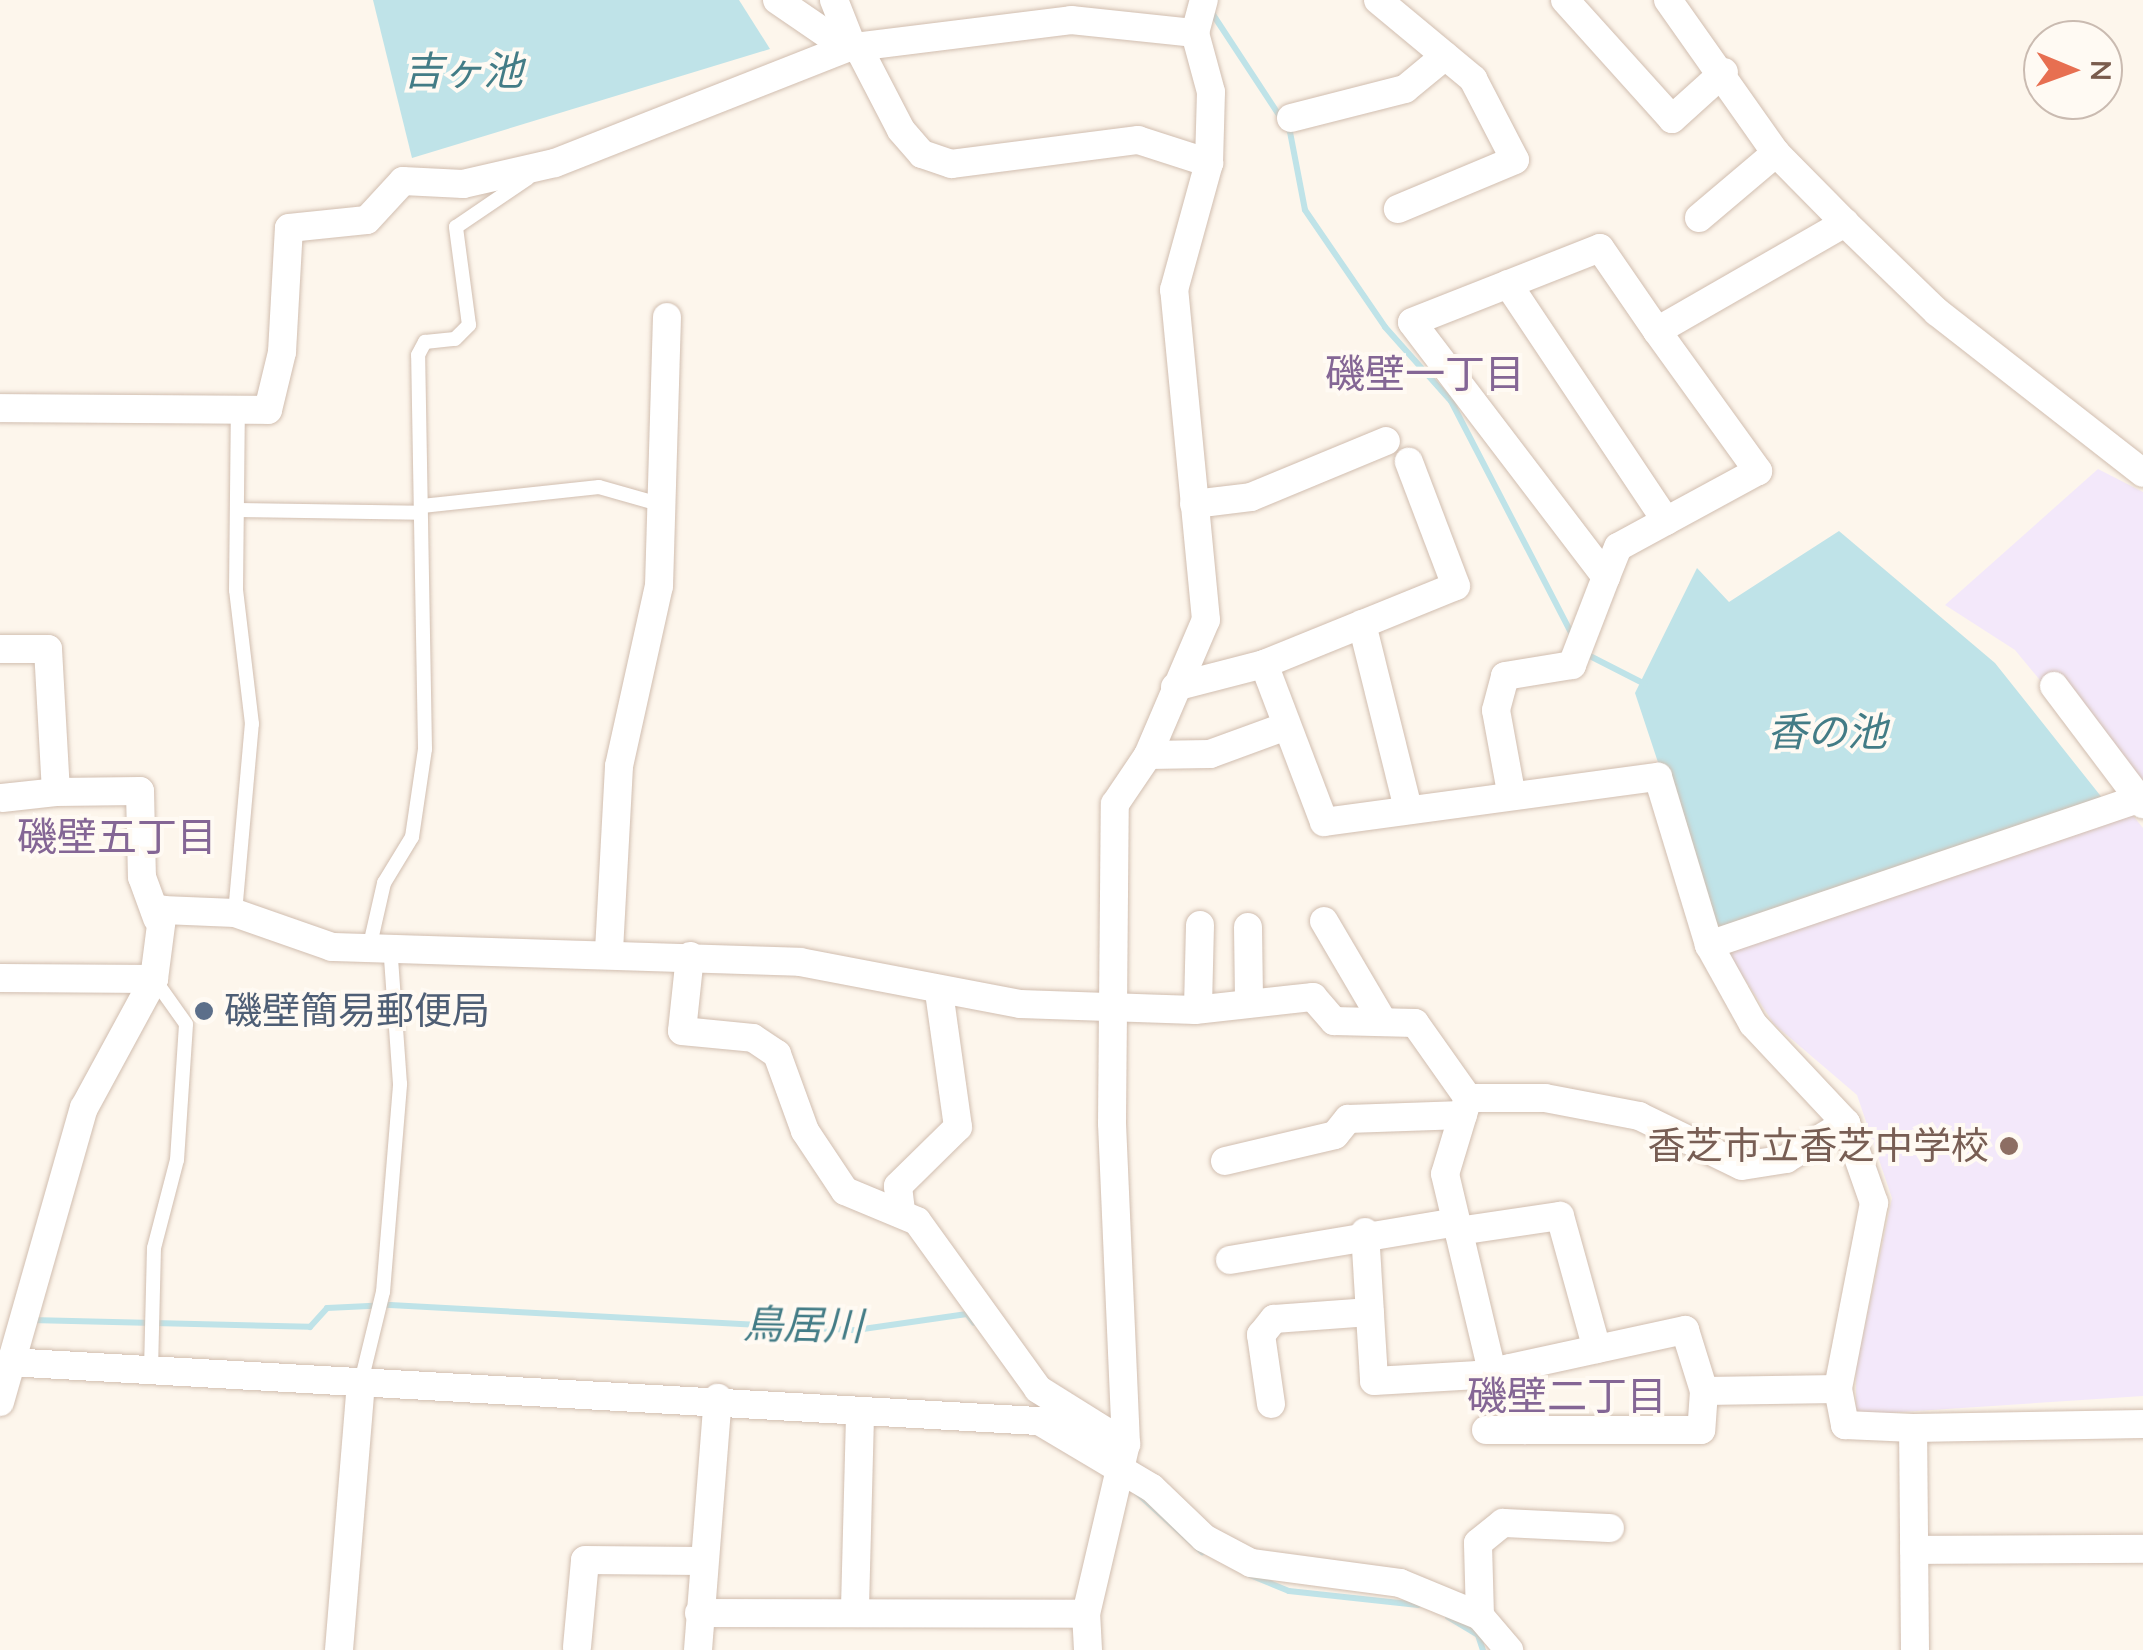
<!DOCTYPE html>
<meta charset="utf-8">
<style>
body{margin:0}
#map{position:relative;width:2143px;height:1650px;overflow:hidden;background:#fdf6ec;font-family:Mulish,"Noto Sans JP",sans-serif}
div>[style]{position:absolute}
.education>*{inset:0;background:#f3e8fa}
.water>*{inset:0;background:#bfe3e8}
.stream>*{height:6px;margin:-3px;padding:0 3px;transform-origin:3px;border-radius:3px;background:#bfe3e8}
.roads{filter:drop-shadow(0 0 2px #d1beb0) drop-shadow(0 0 2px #d1beb0)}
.lane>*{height:14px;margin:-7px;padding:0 7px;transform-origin:7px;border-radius:7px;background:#fff}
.street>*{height:28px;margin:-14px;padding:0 14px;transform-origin:14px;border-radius:14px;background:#fff}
.dots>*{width:28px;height:28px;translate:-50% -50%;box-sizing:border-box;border:5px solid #fffaf3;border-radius:50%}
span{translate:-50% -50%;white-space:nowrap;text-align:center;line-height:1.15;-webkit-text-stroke:8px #fffaf3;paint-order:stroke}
.service-label{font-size:38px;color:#4e5e75}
.left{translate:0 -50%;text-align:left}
.education-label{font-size:38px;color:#785e54}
.right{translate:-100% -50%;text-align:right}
.water-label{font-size:40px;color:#437c86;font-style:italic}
.neighbourhood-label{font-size:40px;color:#846695}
.north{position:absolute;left:2023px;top:20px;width:100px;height:100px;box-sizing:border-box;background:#fffaf3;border:2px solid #cabbb1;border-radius:50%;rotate:91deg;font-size:28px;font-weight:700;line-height:40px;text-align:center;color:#7a5c4d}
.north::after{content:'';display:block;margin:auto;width:35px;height:45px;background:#e76f51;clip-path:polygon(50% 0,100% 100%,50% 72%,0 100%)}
</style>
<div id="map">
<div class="education">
<div style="clip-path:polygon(2098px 469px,2143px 492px,2143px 805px,2015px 650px,1945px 605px)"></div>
<div style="clip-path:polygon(2130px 812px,2143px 828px,2143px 1396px,1856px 1415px,1856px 1369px,1892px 1198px,1857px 1095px,1774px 1024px,1725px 949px)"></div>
</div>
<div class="water">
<div style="clip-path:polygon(373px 0,739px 0,770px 49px,412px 158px)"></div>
<div style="clip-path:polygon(1839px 531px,1995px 663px,2111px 809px,1715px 934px,1635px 693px,1697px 568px,1729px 602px)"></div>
</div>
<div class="stream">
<div style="left:1210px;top:10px;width:146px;rotate:56.7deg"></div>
<div style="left:1290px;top:132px;width:79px;rotate:79.1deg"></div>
<div style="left:1305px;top:210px;width:142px;rotate:55.6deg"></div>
<div style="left:1385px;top:327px;width:99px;rotate:48.3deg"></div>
<div style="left:1451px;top:401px;width:265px;rotate:62.6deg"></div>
<div style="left:1586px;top:654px;width:66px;rotate:27deg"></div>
<div style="left:31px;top:1320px;width:279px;rotate:1.4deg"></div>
<div style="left:310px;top:1327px;width:25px;rotate:-48deg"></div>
<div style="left:327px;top:1308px;width:63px;rotate:-2.7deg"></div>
<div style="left:390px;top:1305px;width:467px;rotate:3.1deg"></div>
<div style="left:856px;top:1330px;width:112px;rotate:-8.2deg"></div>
<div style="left:967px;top:1314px;width:11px;rotate:52deg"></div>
<div style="left:1135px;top:1491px;width:91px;rotate:42.3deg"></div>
<div style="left:1250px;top:1575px;width:42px;rotate:22.3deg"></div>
<div style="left:1289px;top:1591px;width:130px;rotate:6.2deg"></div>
<div style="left:1448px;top:1617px;width:35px;rotate:31deg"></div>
<div style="left:1478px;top:1635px;width:16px;rotate:72deg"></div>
</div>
<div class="roads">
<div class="lane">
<div style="left:422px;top:506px;width:178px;rotate:-6.1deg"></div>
<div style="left:599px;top:487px;width:66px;rotate:15.9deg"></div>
<div style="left:238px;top:510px;width:182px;rotate:0.9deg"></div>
<div style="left:235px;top:913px;width:190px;rotate:-84.9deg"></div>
<div style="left:252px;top:724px;width:135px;rotate:-96.8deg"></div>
<div style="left:236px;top:590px;width:179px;rotate:-89.4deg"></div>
<div style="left:369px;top:949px;width:68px;rotate:-77.2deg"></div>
<div style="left:384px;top:883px;width:54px;rotate:-58.7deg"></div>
<div style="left:412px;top:837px;width:89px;rotate:-81.6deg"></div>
<div style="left:425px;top:749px;width:394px;rotate:-91deg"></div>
<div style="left:418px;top:355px;width:15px;rotate:-62deg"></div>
<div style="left:425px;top:342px;width:30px;rotate:-6deg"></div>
<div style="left:455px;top:339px;width:20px;rotate:-45deg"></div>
<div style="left:469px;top:325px;width:99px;rotate:-97.6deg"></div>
<div style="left:456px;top:227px;width:87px;rotate:-34.2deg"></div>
<div style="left:151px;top:1370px;width:122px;rotate:-88.6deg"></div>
<div style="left:154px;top:1248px;width:91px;rotate:-75.4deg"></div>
<div style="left:177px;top:1160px;width:136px;rotate:-86.2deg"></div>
<div style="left:186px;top:1024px;width:55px;rotate:-125.4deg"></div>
<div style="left:361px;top:1382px;width:93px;rotate:-76.3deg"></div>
<div style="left:383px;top:1292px;width:209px;rotate:-85.3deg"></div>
<div style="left:400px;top:1084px;width:140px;rotate:-94.1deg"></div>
</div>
<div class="street">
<div style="left:777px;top:0;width:85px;rotate:34.4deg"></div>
<div style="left:847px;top:48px;width:226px;rotate:-7.1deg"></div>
<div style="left:1071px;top:20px;width:125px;rotate:6deg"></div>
<div style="left:834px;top:0;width:52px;rotate:68.4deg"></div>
<div style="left:1378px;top:0;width:124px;rotate:39.7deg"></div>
<div style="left:1473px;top:79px;width:91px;rotate:62.6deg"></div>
<div style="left:1515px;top:160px;width:127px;rotate:157.3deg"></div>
<div style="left:1565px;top:0;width:160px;rotate:48deg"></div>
<div style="left:1672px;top:119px;width:70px;rotate:-42.1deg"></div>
<div style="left:1668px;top:0;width:187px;rotate:54.8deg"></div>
<div style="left:1776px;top:153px;width:98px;rotate:45.4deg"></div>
<div style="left:1845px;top:223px;width:128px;rotate:44.1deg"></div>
<div style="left:1937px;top:312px;width:261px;rotate:38deg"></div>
<div style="left:858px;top:47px;width:93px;rotate:62.6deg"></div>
<div style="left:901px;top:130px;width:32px;rotate:49deg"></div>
<div style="left:922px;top:154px;width:31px;rotate:19deg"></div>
<div style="left:951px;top:164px;width:189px;rotate:-7.3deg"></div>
<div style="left:1138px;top:140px;width:75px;rotate:17.9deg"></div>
<div style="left:1291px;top:118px;width:118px;rotate:-14.3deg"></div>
<div style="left:1405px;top:89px;width:52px;rotate:-39.5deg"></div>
<div style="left:1699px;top:218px;width:101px;rotate:-40.2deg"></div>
<div style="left:1508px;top:284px;width:285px;rotate:56.3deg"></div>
<div style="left:1657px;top:331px;width:173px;rotate:54.2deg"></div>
<div style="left:1758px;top:471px;width:159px;rotate:151.5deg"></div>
<div style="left:1618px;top:547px;width:32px;rotate:112deg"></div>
<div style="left:1606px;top:577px;width:320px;rotate:-127.3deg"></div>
<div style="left:1412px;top:322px;width:202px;rotate:-21.5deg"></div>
<div style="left:1600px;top:248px;width:101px;rotate:55.5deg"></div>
<div style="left:1657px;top:331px;width:217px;rotate:-29.9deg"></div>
<div style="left:0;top:408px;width:268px;rotate:0.4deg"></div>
<div style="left:268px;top:410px;width:60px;rotate:-76.4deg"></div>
<div style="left:282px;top:352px;width:124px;rotate:-86.8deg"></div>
<div style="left:289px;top:228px;width:78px;rotate:-5.9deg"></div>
<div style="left:367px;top:220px;width:53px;rotate:-47.3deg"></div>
<div style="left:403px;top:181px;width:60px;rotate:2.9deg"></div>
<div style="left:463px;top:184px;width:94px;rotate:-12.9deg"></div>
<div style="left:555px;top:163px;width:314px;rotate:-21.5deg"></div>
<div style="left:1194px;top:504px;width:57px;rotate:-7deg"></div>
<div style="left:1251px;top:497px;width:146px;rotate:-22.5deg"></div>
<div style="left:1362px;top:624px;width:191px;rotate:76deg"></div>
<div style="left:0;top:649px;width:48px"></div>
<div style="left:48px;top:649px;width:143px;rotate:86.8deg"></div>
<div style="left:56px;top:792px;width:84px;rotate:-0.7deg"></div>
<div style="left:140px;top:791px;width:86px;rotate:88.7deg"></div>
<div style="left:142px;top:877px;width:44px;rotate:69.9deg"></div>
<div style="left:1264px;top:664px;width:207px;rotate:-22.1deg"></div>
<div style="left:1456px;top:586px;width:133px;rotate:-110.8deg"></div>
<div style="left:2054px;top:686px;width:148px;rotate:53deg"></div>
<div style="left:1175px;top:687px;width:92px;rotate:-14.5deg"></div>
<div style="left:1264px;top:664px;width:169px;rotate:69.2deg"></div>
<div style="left:1324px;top:822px;width:337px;rotate:-7.7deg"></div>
<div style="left:1658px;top:777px;width:176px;rotate:73.1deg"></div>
<div style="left:1709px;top:945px;width:90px;rotate:60.9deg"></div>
<div style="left:1753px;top:1024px;width:136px;rotate:46.8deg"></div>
<div style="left:1846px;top:1123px;width:85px;rotate:70.7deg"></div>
<div style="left:1874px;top:1203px;width:189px;rotate:101deg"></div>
<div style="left:1838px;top:1389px;width:134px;rotate:179.1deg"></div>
<div style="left:1704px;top:1391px;width:39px;rotate:94deg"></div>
<div style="left:1701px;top:1430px;width:215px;rotate:180deg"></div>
<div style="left:1148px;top:755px;width:62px;rotate:-0.9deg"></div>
<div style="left:1210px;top:754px;width:76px;rotate:-20.1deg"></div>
<div style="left:1511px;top:792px;width:83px;rotate:-100.4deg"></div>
<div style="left:1496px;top:710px;width:35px;rotate:-75deg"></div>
<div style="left:1505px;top:676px;width:68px;rotate:-9.3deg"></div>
<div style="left:1572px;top:665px;width:94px;rotate:-68.9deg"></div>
<div style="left:2px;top:798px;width:54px;rotate:-6.3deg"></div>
<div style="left:1324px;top:921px;width:115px;rotate:59.6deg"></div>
<div style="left:1248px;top:927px;width:73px;rotate:89.2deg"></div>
<div style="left:1709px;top:945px;width:454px;rotate:-18.8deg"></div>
<div style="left:609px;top:951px;width:185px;rotate:-86.9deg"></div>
<div style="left:619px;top:766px;width:184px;rotate:-77.5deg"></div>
<div style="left:659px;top:586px;width:269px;rotate:-88.3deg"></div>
<div style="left:690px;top:956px;width:75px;rotate:96.1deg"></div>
<div style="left:682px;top:1031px;width:71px;rotate:5.6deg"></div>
<div style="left:753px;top:1038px;width:29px;rotate:34deg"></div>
<div style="left:777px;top:1054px;width:82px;rotate:70deg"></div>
<div style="left:805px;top:1131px;width:72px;rotate:56.3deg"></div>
<div style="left:845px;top:1191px;width:78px;rotate:22.6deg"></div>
<div style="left:917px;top:1221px;width:207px;rotate:54.2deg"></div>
<div style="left:1038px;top:1389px;width:104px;rotate:32deg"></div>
<div style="left:0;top:978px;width:154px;rotate:0.4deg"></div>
<div style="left:1198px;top:1007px;width:82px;rotate:-88.6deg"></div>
<div style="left:1468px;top:1098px;width:79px;rotate:106.8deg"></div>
<div style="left:1445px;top:1174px;width:204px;rotate:76.6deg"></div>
<div style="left:1225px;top:1161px;width:113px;rotate:-13.3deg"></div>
<div style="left:1335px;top:1135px;width:21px;rotate:-51deg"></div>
<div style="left:1348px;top:1119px;width:115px;rotate:-2deg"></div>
<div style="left:901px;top:1211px;width:25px;rotate:-97deg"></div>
<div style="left:898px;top:1186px;width:84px;rotate:-44.5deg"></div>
<div style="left:958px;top:1127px;width:136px;rotate:-98deg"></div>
<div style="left:1458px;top:1231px;width:103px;rotate:-8.4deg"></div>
<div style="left:1560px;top:1216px;width:138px;rotate:74.5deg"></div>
<div style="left:1365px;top:1232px;width:149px;rotate:86.5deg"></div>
<div style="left:1374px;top:1381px;width:104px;rotate:-3.3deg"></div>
<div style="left:1478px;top:1375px;width:212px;rotate:-12.3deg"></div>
<div style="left:1685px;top:1330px;width:64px;rotate:72.7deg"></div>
<div style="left:1230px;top:1260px;width:229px;rotate:-9.5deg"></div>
<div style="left:8px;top:1362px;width:1033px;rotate:3.28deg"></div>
<div style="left:1039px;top:1421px;width:131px;rotate:30.7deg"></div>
<div style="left:1152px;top:1488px;width:72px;rotate:43.9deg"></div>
<div style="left:1204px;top:1538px;width:53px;rotate:28deg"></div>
<div style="left:1251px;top:1563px;width:150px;rotate:7.6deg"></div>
<div style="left:1400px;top:1583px;width:87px;rotate:22.4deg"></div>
<div style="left:1480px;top:1616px;width:45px;rotate:49.5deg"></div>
<div style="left:1510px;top:1368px;width:64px;rotate:76.4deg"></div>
<div style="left:1838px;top:1389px;width:37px;rotate:79deg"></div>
<div style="left:1845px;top:1425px;width:68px;rotate:2.5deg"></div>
<div style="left:0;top:1402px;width:306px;rotate:-74.1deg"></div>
<div style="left:84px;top:1108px;width:147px;rotate:-61.5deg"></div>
<div style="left:154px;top:979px;width:70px;rotate:-82.6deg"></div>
<div style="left:163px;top:910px;width:72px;rotate:2.4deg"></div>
<div style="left:235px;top:913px;width:103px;rotate:19.3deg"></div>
<div style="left:332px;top:947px;width:468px;rotate:1.8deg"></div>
<div style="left:800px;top:962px;width:224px;rotate:10.8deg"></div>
<div style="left:1020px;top:1004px;width:175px;rotate:2deg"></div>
<div style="left:1195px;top:1010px;width:119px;rotate:-6.3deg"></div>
<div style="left:1313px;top:997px;width:32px;rotate:49deg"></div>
<div style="left:1334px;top:1021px;width:81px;rotate:1.4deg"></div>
<div style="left:1415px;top:1023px;width:92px;rotate:54.8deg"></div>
<div style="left:1468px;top:1098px;width:77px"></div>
<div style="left:1545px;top:1098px;width:96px;rotate:10.8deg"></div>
<div style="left:1639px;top:1116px;width:114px;rotate:25.9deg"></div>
<div style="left:1742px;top:1166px;width:45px;rotate:-9deg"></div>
<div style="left:1786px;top:1159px;width:70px;rotate:-31deg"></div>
<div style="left:1271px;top:1404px;width:70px;rotate:-98.2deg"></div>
<div style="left:1261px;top:1335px;width:21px;rotate:-51deg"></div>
<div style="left:1274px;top:1319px;width:96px;rotate:-4.2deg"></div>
<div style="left:1914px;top:1550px;width:229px;rotate:-0.3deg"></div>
<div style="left:855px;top:1607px;width:194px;rotate:-88.5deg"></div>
<div style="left:699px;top:1613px;width:387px;rotate:0.1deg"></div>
<div style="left:1480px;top:1616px;width:73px;rotate:-91.6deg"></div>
<div style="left:1478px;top:1543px;width:32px;rotate:-39deg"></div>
<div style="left:1503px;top:1523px;width:107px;rotate:2.7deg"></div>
<div style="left:577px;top:1647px;width:87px;rotate:-84.7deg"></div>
<div style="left:585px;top:1560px;width:116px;rotate:0.5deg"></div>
<div style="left:339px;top:1650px;width:269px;rotate:-85.3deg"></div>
<div style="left:698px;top:1650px;width:253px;rotate:-85.5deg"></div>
<div style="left:1088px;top:1650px;width:36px;rotate:-93deg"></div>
<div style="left:1086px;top:1614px;width:175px;rotate:-76.8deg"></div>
<div style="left:1126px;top:1444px;width:321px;rotate:-92.5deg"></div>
<div style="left:1112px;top:1123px;width:319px;rotate:-89.5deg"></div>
<div style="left:1115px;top:804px;width:59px;rotate:-56deg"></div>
<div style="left:1148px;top:755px;width:147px;rotate:-66.8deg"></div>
<div style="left:1206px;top:620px;width:332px;rotate:-95.5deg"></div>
<div style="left:1174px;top:290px;width:132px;rotate:-74.6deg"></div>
<div style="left:1209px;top:163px;width:71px;rotate:-88.4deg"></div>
<div style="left:1211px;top:92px;width:61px;rotate:-105.2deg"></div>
<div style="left:1195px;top:33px;width:34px;rotate:-75deg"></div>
<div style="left:1915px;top:1650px;width:222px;rotate:-90.5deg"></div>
<div style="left:1913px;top:1428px;width:230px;rotate:-1deg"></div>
</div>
</div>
<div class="dots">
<div style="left:204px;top:1011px;background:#5c6f8a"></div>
<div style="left:2009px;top:1146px;background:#8d6e63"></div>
</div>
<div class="service-label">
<span class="left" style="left:224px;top:1011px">磯壁簡易郵便局</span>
</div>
<div class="education-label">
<span class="right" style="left:1989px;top:1146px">香芝市立香芝中学校</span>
</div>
<div class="water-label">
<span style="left:463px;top:70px">吉ヶ池</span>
<span style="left:1827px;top:731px">香の池</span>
<span style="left:803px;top:1324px;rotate:1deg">鳥居川</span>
</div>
<div class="neighbourhood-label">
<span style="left:1425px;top:373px">磯壁一丁目</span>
<span style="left:117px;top:836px">磯壁五丁目</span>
<span style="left:1567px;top:1395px">磯壁二丁目</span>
</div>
<div class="north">N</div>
</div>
